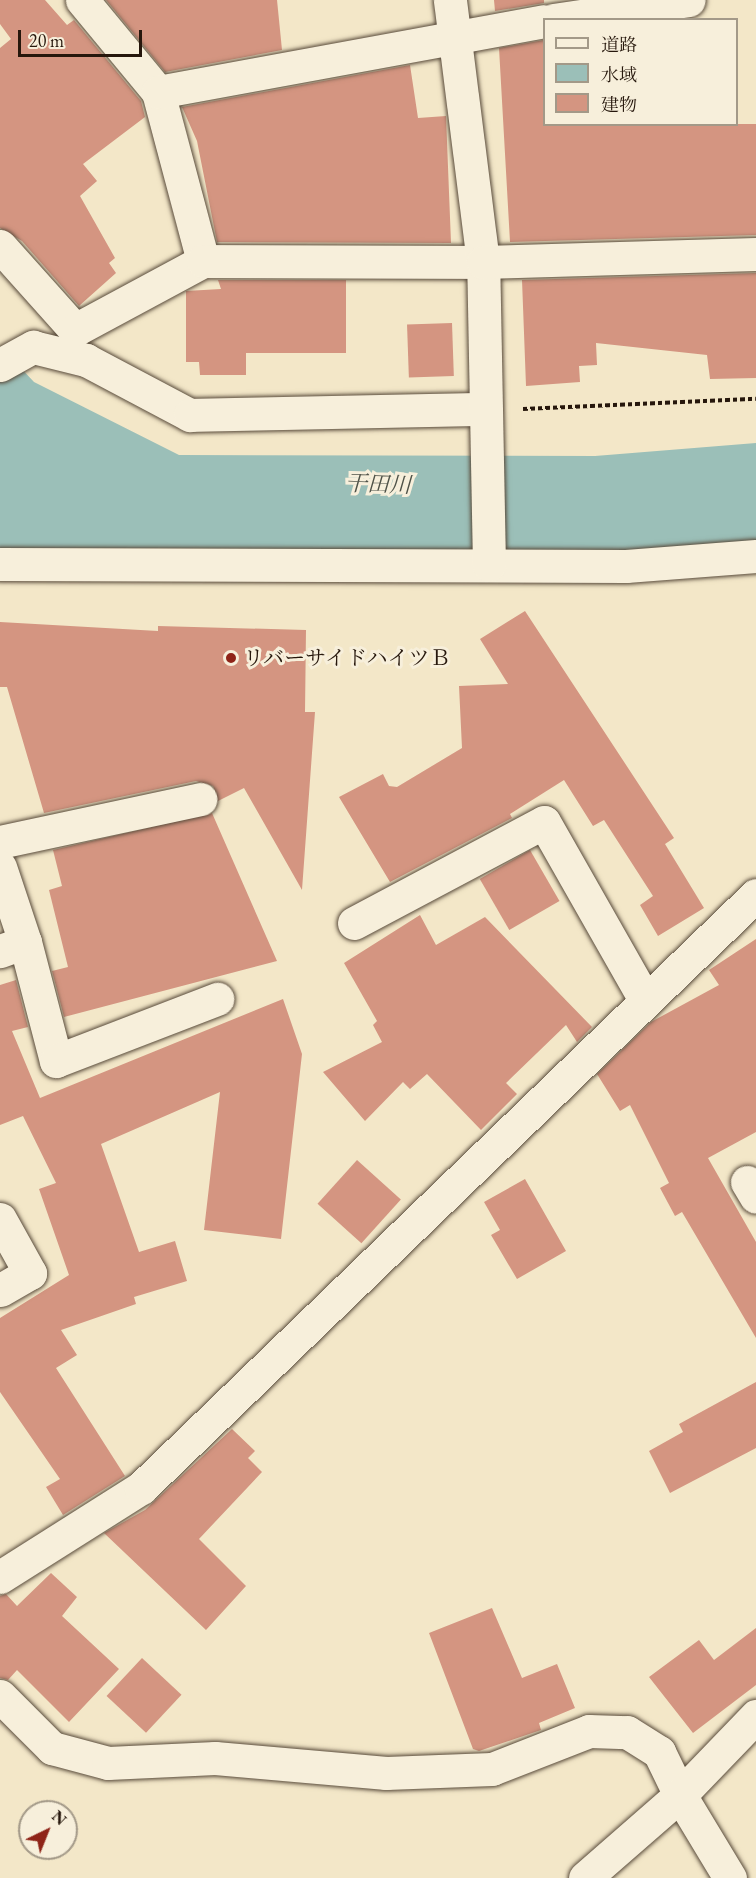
<!DOCTYPE html>
<meta charset="utf-8">
<style>
body{margin:0}
#map{position:relative;width:756px;height:1878px;overflow:hidden;background:#f3e7c8;font-family:"EB Garamond","Noto Serif JP",serif}
div>[style]{position:absolute}
.water>*{inset:0;background:#9bbfb8}
.building>*{inset:0;background:#d49581;transform-origin:0 0}
.path>*{height:4px;margin-top:-2px;transform-origin:0;background:repeating-linear-gradient(90deg,#26170c 0 4.5px,transparent 0 7.5px)}
.roads{filter:drop-shadow(0 0 2px #594b3b) drop-shadow(0 0 2px #594b3b)}
.minor>*{height:33px;margin:-16.5px;padding:0 16.5px;transform-origin:16.5px;border-radius:16.5px;background:#f7efdb}
.dots>*{width:16px;height:16px;translate:-50% -50%;box-sizing:border-box;border:3px solid #f7efdb;border-radius:50%}
span{translate:-50% -50%;white-space:nowrap;text-align:center;line-height:1.15;-webkit-text-stroke:6px #f7efdb;paint-order:stroke}
.poi-label{font-size:21px;color:#26170c}
.left{translate:0 -50%;text-align:left}
.water-label{font-size:22px;color:#4f5248;font-style:italic}
.legend{position:absolute;left:543px;top:18px;width:195px;height:108px;box-sizing:border-box;background:#f7efdb;border:2px solid #a39988;margin:0;padding:8px 10px;list-style:none;font-size:18px;color:#26170c}
.legend li{display:flex;align-items:center;gap:12px;height:30px}
.legend b{width:30px;border:2px solid #a39988}
.north{position:absolute;left:18px;top:1800px;width:60px;height:60px;box-sizing:border-box;background:#f7efdb;border:2px solid #a39988;border-radius:50%;rotate:43deg;font-size:16px;font-weight:700;line-height:24px;text-align:center;color:#26170c}
.north::after{content:'';display:block;margin:auto;width:21px;height:27px;background:#8f2418;clip-path:polygon(50% 0,100% 100%,50% 72%,0 100%)}
.scale{position:absolute;left:18px;top:30px;width:124px;height:27px;box-sizing:border-box;border:3px solid #26170c;border-top:0;padding-left:8px;font-size:18px;line-height:21px;white-space:nowrap;color:#26170c;-webkit-text-stroke:4px #f7efdb;paint-order:stroke}
</style>
<div id="map">
<div class="water">
<div style="clip-path:polygon(0 346px,34px 382px,179px 455px,595px 456px,756px 443px,756px 545px,726px 551px,0 548px)"></div>
</div>
<div class="building">
<div style="clip-path:polygon(0 0,45px 0,67px 25px,74px 20px,141px 101px,145px 117px,83px 164px,97px 181px,80px 196px,115px 258px,109px 263px,116px 273px,79px 306px,22px 241px,0 228px,0 48px,11px 39px,0 24px)"></div>
<div style="clip-path:polygon(106px 0,277px 0,282px 50px,165px 72px)"></div>
<div style="clip-path:polygon(494px 0,544px 0,544px 3px,495px 11px)"></div>
<div style="clip-path:polygon(544px 40px,544px 124px,756px 124px,756px 235px,510px 242px,499px 48px)"></div>
<div style="clip-path:polygon(410px 65px,418px 118px,446px 116px,451px 243px,217px 242px,197px 141px,182px 107px)"></div>
<div style="clip-path:polygon(756px 273px,756px 378px,710px 379px,707px 355px,596px 343px,597px 365px,579px 366px,580px 382px,526px 386px,522px 280px)"></div>
<div style="clip-path:polygon(218px 280px,346px 280px,346px 353px,246px 353px,246px 375px,200px 375px,199px 362px,186px 362px,186px 291px,221px 289px)"></div>
<div style="left:452px;top:323px;width:53px;height:45px;rotate:88deg"></div>
<div style="clip-path:polygon(525px 611px,674px 838px,665px 844px,704px 908px,658px 936px,640px 905px,653px 896px,604px 820px,593px 826px,564px 780px,510px 814px,512px 818px,390px 882px,339px 797px,383px 774px,389px 786px,397px 787px,462px 748px,459px 686px,508px 684px,480px 639px)"></div>
<div style="clip-path:polygon(0 622px,158px 631px,158px 626px,306px 630px,305px 712px,315px 712px,302px 890px,244px 788px,218px 801px,213px 786px,196px 781px,44px 813px,7px 687px,0 687px)"></div>
<div style="clip-path:polygon(212px 813px,277px 961px,64px 1017px,52px 971px,68px 967px,49px 890px,62px 886px,53px 850px)"></div>
<div style="left:530px;top:850px;width:59px;height:58px;rotate:60deg"></div>
<div style="clip-path:polygon(420px 915px,436px 945px,485px 917px,592px 1027px,577px 1042px,566px 1025px,506px 1083px,517px 1094px,481px 1130px,427px 1074px,410px 1089px,403px 1082px,365px 1121px,323px 1072px,382px 1042px,373px 1025px,377px 1021px,344px 963px)"></div>
<div style="clip-path:polygon(756px 939px,756px 1132px,708px 1158px,756px 1242px,756px 1338px,682px 1212px,675px 1216px,660px 1188px,669px 1183px,630px 1105px,620px 1111px,597px 1074px,651px 1022px,719px 985px,709px 970px)"></div>
<div style="clip-path:polygon(16px 980px,28px 1027px,12px 1031px,40px 1098px,283px 999px,302px 1054px,281px 1239px,204px 1230px,220px 1092px,101px 1144px,139px 1252px,175px 1241px,187px 1281px,134px 1297px,136px 1304px,61px 1330px,77px 1355px,56px 1368px,125px 1476px,63px 1515px,46px 1487px,60px 1479px,0 1392px,0 1318px,69px 1275px,39px 1189px,56px 1183px,23px 1116px,0 1125px,0 985px)"></div>
<div style="left:357px;top:1160px;width:59px;height:59px;rotate:42deg"></div>
<div style="clip-path:polygon(525px 1179px,566px 1251px,517px 1279px,491px 1235px,500px 1230px,484px 1202px)"></div>
<div style="clip-path:polygon(756px 1382px,756px 1448px,670px 1493px,649px 1451px,683px 1432px,679px 1424px)"></div>
<div style="clip-path:polygon(232px 1429px,255px 1451px,248px 1458px,262px 1472px,199px 1539px,246px 1586px,206px 1630px,104px 1533px,145px 1510px)"></div>
<div style="clip-path:polygon(51px 1573px,77px 1597px,62px 1616px,119px 1669px,69px 1722px,17px 1670px,8px 1680px,0 1678px,0 1596px,6px 1594px,17px 1606px)"></div>
<div style="clip-path:polygon(492px 1608px,522px 1678px,557px 1664px,575px 1708px,539px 1723px,541px 1730px,479px 1751px,473px 1749px,429px 1633px)"></div>
<div style="clip-path:polygon(756px 1628px,756px 1685px,693px 1733px,649px 1677px,699px 1640px,714px 1660px)"></div>
<div style="left:142px;top:1658px;width:54px;height:52px;rotate:43deg"></div>
</div>
<div class="path">
<div style="left:523px;top:409px;width:233px;rotate:-2.5deg"></div>
</div>
<div class="roads">
<div class="minor">
<div style="left:82px;top:0;width:119px;rotate:50.4deg"></div>
<div style="left:158px;top:92px;width:175px;rotate:75.1deg"></div>
<div style="left:554px;top:20px;width:136px;rotate:-8.4deg"></div>
<div style="left:158px;top:92px;width:392px;rotate:-10.4deg"></div>
<div style="left:0;top:246px;width:113px;rotate:48.2deg"></div>
<div style="left:75px;top:330px;width:145px;rotate:-28.3deg"></div>
<div style="left:203px;top:261px;width:280px;rotate:0.2deg"></div>
<div style="left:483px;top:262px;width:264px;rotate:-97.2deg"></div>
<div style="left:0;top:365px;width:38px;rotate:-29deg"></div>
<div style="left:33px;top:347px;width:55px;rotate:13.8deg"></div>
<div style="left:86px;top:360px;width:118px;rotate:27.9deg"></div>
<div style="left:190px;top:415px;width:295px;rotate:-1.2deg"></div>
<div style="left:0;top:564px;width:626px;rotate:0.18deg"></div>
<div style="left:626px;top:566px;width:130px;rotate:-4.4deg"></div>
<div style="left:489px;top:565px;width:303px;rotate:-91.1deg"></div>
<div style="left:483px;top:262px;width:273px;rotate:-1.7deg"></div>
<div style="left:0;top:842px;width:205px;rotate:-12.1deg"></div>
<div style="left:0;top:867px;width:79px;rotate:71.6deg"></div>
<div style="left:25px;top:942px;width:27px;rotate:160deg"></div>
<div style="left:354px;top:923px;width:215px;rotate:-28deg"></div>
<div style="left:544px;top:822px;width:202px;rotate:60.4deg"></div>
<div style="left:25px;top:942px;width:123px;rotate:75.4deg"></div>
<div style="left:56px;top:1061px;width:173px;rotate:-21.1deg"></div>
<div style="left:747px;top:1182px;width:17px;rotate:59deg"></div>
<div style="left:0;top:1219px;width:62px;rotate:60.9deg"></div>
<div style="left:30px;top:1273px;width:34px;rotate:150deg"></div>
<div style="left:0;top:1577px;width:167px;rotate:-32.3deg"></div>
<div style="left:141px;top:1488px;width:854px;rotate:-43.96deg"></div>
<div style="left:0;top:1696px;width:74px;rotate:45deg"></div>
<div style="left:52px;top:1748px;width:58px;rotate:15deg"></div>
<div style="left:108px;top:1763px;width:107px;rotate:-2.7deg"></div>
<div style="left:215px;top:1758px;width:172px;rotate:5deg"></div>
<div style="left:386px;top:1773px;width:106px;rotate:-2.2deg"></div>
<div style="left:492px;top:1769px;width:104px;rotate:-21.4deg"></div>
<div style="left:589px;top:1731px;width:38px;rotate:2deg"></div>
<div style="left:627px;top:1732px;width:38px;rotate:32deg"></div>
<div style="left:659px;top:1752px;width:48px;rotate:64deg"></div>
<div style="left:680px;top:1795px;width:126px;rotate:138.9deg"></div>
<div style="left:730px;top:1878px;width:97px;rotate:-121.1deg"></div>
<div style="left:680px;top:1795px;width:110px;rotate:-46.1deg"></div>
</div>
</div>
<div class="dots">
<div style="left:231px;top:658px;background:#8f2418"></div>
</div>
<div class="poi-label">
<span class="left" style="left:243px;top:658px">リバーサイドハイツＢ</span>
</div>
<div class="water-label">
<span style="left:378px;top:484px;rotate:2deg">干田川</span>
</div>
<ul class="legend">
<li><b style="height:8px;background:#f7efdb"></b>道路</li>
<li><b style="height:16px;background:#9bbfb8"></b>水域</li>
<li><b style="height:16px;background:#d49581"></b>建物</li>
</ul>
<div class="north">N</div>
<div class="scale">20 m</div>
</div>
